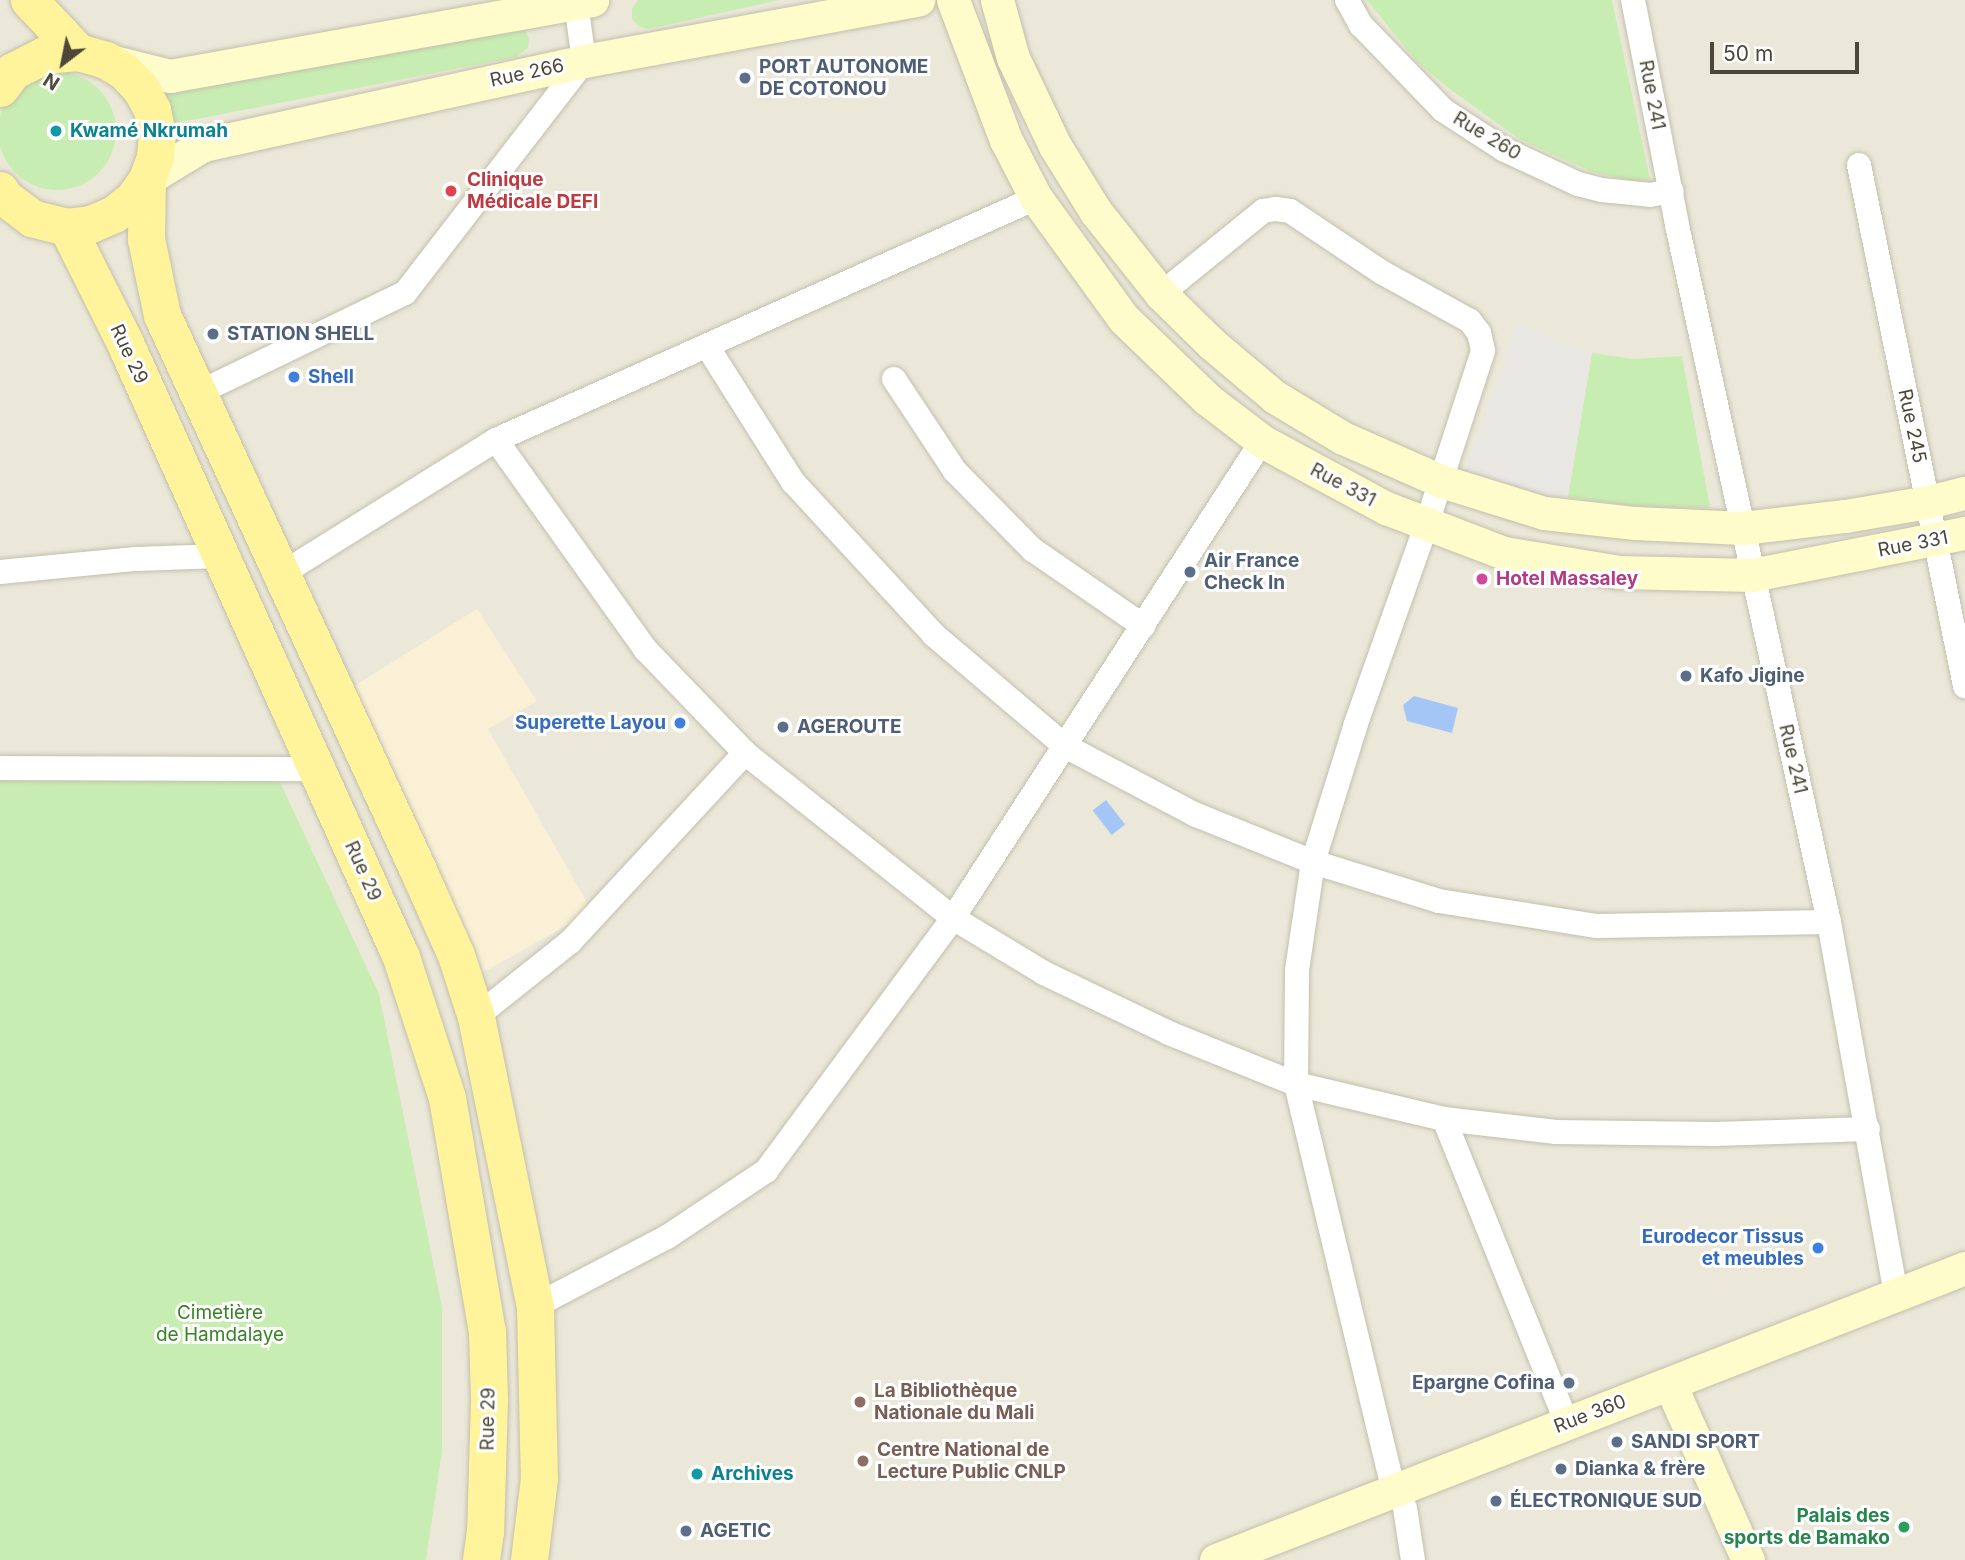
<!DOCTYPE html>
<meta charset="utf-8">
<style>
body{margin:0}
#map{position:relative;width:1965px;height:1560px;overflow:hidden;background:#f6f5eb;font-family:Inter,sans-serif}
div>[style]{position:absolute}
.residential>*{inset:0;background:#ebe8d9;transform-origin:0 0}
.commercial>*{inset:0;background:#f9f0d6}
.green>*{inset:0;background:#c8edb2}
.round{border-radius:50%}
.parking>*{inset:0;background:#e8e7e2}
.water>*{inset:0;background:#a4c6f6;transform-origin:0 0}
.roads{filter:drop-shadow(0 0 2px #c3bfac) drop-shadow(0 0 2px #c3bfac)}
.street>*{height:24px;margin:-12px;padding:0 12px;transform-origin:12px;border-radius:12px;background:#fff}
.secondary>*{height:33px;margin:-16.5px;padding:0 16.5px;transform-origin:16.5px;border-radius:16.5px;background:#fffccc}
.primary>*{height:37px;margin:-18.5px;padding:0 18.5px;transform-origin:18.5px;border-radius:18.5px;background:#fff49b}
.dots>*{width:19px;height:19px;translate:-50% -50%;box-sizing:border-box;border:4px solid #fff;border-radius:50%}
span{translate:-50% -50%;white-space:nowrap;text-align:center;line-height:1.15;-webkit-text-stroke:6px #fff;paint-order:stroke}
.service-label{font-size:19px;color:#4e5e75;font-weight:700}
.left{translate:0 -50%;text-align:left}
.right{translate:-100% -50%;text-align:right}
.street-label{font-size:19px;color:#4c4738}
.culture-label{font-size:19px;color:#0d838f;font-weight:700}
.health-label{font-size:19px;color:#be3a42;font-weight:700}
.shop-label{font-size:19px;color:#366cbe;font-weight:700}
.hotel-label{font-size:19px;color:#b23c85;font-weight:700}
.park-label{font-size:19px;color:#388325}
.education-label{font-size:19px;color:#785e54;font-weight:700}
.leisure-label{font-size:19px;color:#27864d;font-weight:700}
.north{position:absolute;left:28px;top:28px;width:70px;height:70px;-webkit-text-stroke:5px #fff;paint-order:stroke;rotate:212deg;font-size:19px;font-weight:700;line-height:28px;text-align:center;color:#4c4738}
.north::after{content:'';display:block;margin:auto;width:24px;height:32px;background:#4c4738;clip-path:polygon(50% 0,100% 100%,50% 72%,0 100%)}
.scale{position:absolute;left:1710px;top:42px;width:149px;height:32px;box-sizing:border-box;border:4px solid #4c4738;border-top:0;padding-left:9px;font-size:21px;line-height:24px;white-space:nowrap;color:#4c4738;-webkit-text-stroke:5px #fff;paint-order:stroke}
</style>
<div id="map">
<div class="residential">
<div style="left:0;top:0;width:1965px;height:1560px"></div>
</div>
<div class="commercial">
<div style="clip-path:polygon(477px 609px,537px 701px,488px 729px,592px 911px,475px 977px,348px 690px)"></div>
</div>
<div class="green">
<div style="clip-path:polygon(638px 0,780px 0,648px 29px,638px 26px,632px 19px,632px 9px)"></div>
<div style="clip-path:polygon(1367px 0,1612px 0,1650px 180px,1634px 181px,1592px 172px,1521px 140px,1451px 90px,1417px 62px)"></div>
<div style="clip-path:polygon(509px 25px,524px 29px,529px 38px,528px 48px,516px 57px,166px 125px,159px 93px)"></div>
<div class="round" style="left:-2px;top:72px;width:118px;height:118px"></div>
<div style="clip-path:polygon(1592px 353px,1633px 359px,1682px 356px,1710px 508px,1633px 506px,1568px 497px)"></div>
<div style="clip-path:polygon(0 779px,279px 780px,379px 994px,442px 1307px,442px 1451px,426px 1560px,0 1560px)"></div>
</div>
<div class="parking">
<div style="clip-path:polygon(1518px 322px,1559px 342px,1592px 353px,1568px 497px,1532px 491px,1466px 471px)"></div>
</div>
<div class="water">
<div style="clip-path:polygon(1414px 696px,1458px 708px,1452px 733px,1407px 721px,1403px 705px)"></div>
<div style="left:1106px;top:800px;width:31px;height:17px;rotate:52deg"></div>
</div>
<div class="roads">
<div class="street">
<div style="left:1347px;top:0;width:29px;rotate:61deg"></div>
<div style="left:1361px;top:25px;width:118px;rotate:46deg"></div>
<div style="left:1443px;top:110px;width:72px;rotate:33deg"></div>
<div style="left:1503px;top:149px;width:83px;rotate:25deg"></div>
<div style="left:1578px;top:184px;width:25px;rotate:14deg"></div>
<div style="left:1602px;top:190px;width:48px;rotate:5.9deg"></div>
<div style="left:1650px;top:195px;width:22px;rotate:-10deg"></div>
<div style="left:1633px;top:0;width:229px;rotate:78.9deg"></div>
<div style="left:1677px;top:225px;width:713px;rotate:77.7deg"></div>
<div style="left:1829px;top:922px;width:379px;rotate:79.8deg"></div>
<div style="left:1859px;top:165px;width:532px;rotate:78.5deg"></div>
<div style="left:1161px;top:294px;width:132px;rotate:-39.1deg"></div>
<div style="left:1263px;top:211px;width:13px;rotate:-9deg"></div>
<div style="left:1276px;top:209px;width:14px;rotate:8deg"></div>
<div style="left:1290px;top:211px;width:112px;rotate:33.7deg"></div>
<div style="left:1383px;top:273px;width:99px;rotate:28.9deg"></div>
<div style="left:1470px;top:321px;width:15px;rotate:53deg"></div>
<div style="left:1479px;top:333px;width:18px;rotate:77deg"></div>
<div style="left:1483px;top:351px;width:181px;rotate:108deg"></div>
<div style="left:1427px;top:523px;width:213px;rotate:109.5deg"></div>
<div style="left:1356px;top:724px;width:145px;rotate:107.3deg"></div>
<div style="left:1313px;top:862px;width:110px;rotate:98.4deg"></div>
<div style="left:1297px;top:971px;width:113px;rotate:90.5deg"></div>
<div style="left:1296px;top:1084px;width:416px;rotate:76.5deg"></div>
<div style="left:707px;top:346px;width:161px;rotate:57.7deg"></div>
<div style="left:793px;top:482px;width:208px;rotate:47.3deg"></div>
<div style="left:934px;top:635px;width:172px;rotate:40.3deg"></div>
<div style="left:1065px;top:746px;width:146px;rotate:27.8deg"></div>
<div style="left:1194px;top:814px;width:128px;rotate:22deg"></div>
<div style="left:1313px;top:862px;width:132px;rotate:17.2deg"></div>
<div style="left:1439px;top:901px;width:160px;rotate:9deg"></div>
<div style="left:1597px;top:926px;width:232px;rotate:-1deg"></div>
<div style="left:894px;top:379px;width:110px;rotate:56.5deg"></div>
<div style="left:955px;top:471px;width:111px;rotate:45.4deg"></div>
<div style="left:1033px;top:550px;width:134px;rotate:34.6deg"></div>
<div style="left:198px;top:393px;width:230px;rotate:-25.8deg"></div>
<div style="left:405px;top:293px;width:293px;rotate:-52.3deg"></div>
<div style="left:584px;top:61px;width:59px;rotate:-97.9deg"></div>
<div style="left:576px;top:3px;width:6px;rotate:-149deg"></div>
<div style="left:496px;top:440px;width:258px;rotate:54.5deg"></div>
<div style="left:646px;top:650px;width:143px;rotate:46.1deg"></div>
<div style="left:745px;top:753px;width:265px;rotate:38.4deg"></div>
<div style="left:953px;top:918px;width:106px;rotate:31.1deg"></div>
<div style="left:1044px;top:973px;width:139px;rotate:25.6deg"></div>
<div style="left:1169px;top:1033px;width:137px;rotate:21.9deg"></div>
<div style="left:1296px;top:1084px;width:152px;rotate:13.3deg"></div>
<div style="left:1444px;top:1119px;width:113px;rotate:6.6deg"></div>
<div style="left:1556px;top:1132px;width:159px;rotate:0.7deg"></div>
<div style="left:1715px;top:1134px;width:153px;rotate:-1.9deg"></div>
<div style="left:0;top:572px;width:137px;rotate:-5.5deg"></div>
<div style="left:136px;top:559px;width:86px;rotate:-2deg"></div>
<div style="left:283px;top:573px;width:251px;rotate:-32deg"></div>
<div style="left:496px;top:440px;width:592px;rotate:-24.14deg"></div>
<div style="left:0;top:768px;width:317px;rotate:0.2deg"></div>
<div style="left:476px;top:1017px;width:120px;rotate:-38.6deg"></div>
<div style="left:570px;top:942px;width:258px;rotate:-47.2deg"></div>
<div style="left:1444px;top:1119px;width:328px;rotate:68deg"></div>
<div style="left:535px;top:1306px;width:149px;rotate:-27.6deg"></div>
<div style="left:667px;top:1237px;width:119px;rotate:-33.7deg"></div>
<div style="left:766px;top:1171px;width:315px;rotate:-53.5deg"></div>
<div style="left:953px;top:918px;width:568px;rotate:-57.06deg"></div>
<div style="left:1405px;top:1508px;width:53px;rotate:81.3deg"></div>
</div>
<div class="secondary">
<div style="left:953px;top:0;width:150px;rotate:69.3deg"></div>
<div style="left:1006px;top:140px;width:65px;rotate:62.7deg"></div>
<div style="left:1036px;top:198px;width:150px;rotate:54deg"></div>
<div style="left:1124px;top:319px;width:115px;rotate:43.9deg"></div>
<div style="left:1207px;top:399px;width:69px;rotate:37.4deg"></div>
<div style="left:1262px;top:441px;width:141px;rotate:28.4deg"></div>
<div style="left:1386px;top:508px;width:126px;rotate:20.9deg"></div>
<div style="left:1504px;top:553px;width:117px;rotate:9.4deg"></div>
<div style="left:1619px;top:572px;width:133px;rotate:1.3deg"></div>
<div style="left:1752px;top:575px;width:217px;rotate:-11.2deg"></div>
<div style="left:997px;top:0;width:60px;rotate:74.6deg"></div>
<div style="left:1013px;top:58px;width:98px;rotate:64.5deg"></div>
<div style="left:1055px;top:146px;width:78px;rotate:58.2deg"></div>
<div style="left:1096px;top:212px;width:105px;rotate:51.6deg"></div>
<div style="left:1161px;top:294px;width:71px;rotate:44.4deg"></div>
<div style="left:1212px;top:344px;width:82px;rotate:40.1deg"></div>
<div style="left:1275px;top:397px;width:79px;rotate:31.1deg"></div>
<div style="left:1343px;top:438px;width:107px;rotate:23.7deg"></div>
<div style="left:1441px;top:481px;width:108px;rotate:17.3deg"></div>
<div style="left:1544px;top:513px;width:92px;rotate:6.3deg"></div>
<div style="left:1635px;top:523px;width:108px;rotate:2.7deg"></div>
<div style="left:1743px;top:528px;width:103px;rotate:-6.7deg"></div>
<div style="left:1845px;top:516px;width:84px;rotate:-9.6deg"></div>
<div style="left:1928px;top:502px;width:38px;rotate:-14deg"></div>
<div style="left:110px;top:61px;width:62px;rotate:14deg"></div>
<div style="left:170px;top:76px;width:429px;rotate:-10.2deg"></div>
<div style="left:147px;top:179px;width:66px;rotate:-31.3deg"></div>
<div style="left:203px;top:145px;width:390px;rotate:-12.4deg"></div>
<div style="left:584px;top:61px;width:340px;rotate:-10.4deg"></div>
<div style="left:1670px;top:1384px;width:193px;rotate:66.1deg"></div>
<div style="left:1216px;top:1560px;width:804px;rotate:-21.3deg"></div>
</div>
<div class="primary">
<div style="left:29px;top:0;width:71px;rotate:46.7deg"></div>
<div style="left:0;top:88px;width:21px;rotate:-53deg"></div>
<div style="left:13px;top:71px;width:35px;rotate:-27deg"></div>
<div style="left:44px;top:55px;width:34px;rotate:-5deg"></div>
<div style="left:78px;top:52px;width:29px;rotate:16deg"></div>
<div style="left:106px;top:60px;width:22px;rotate:32deg"></div>
<div style="left:125px;top:72px;width:23px;rotate:47deg"></div>
<div style="left:141px;top:89px;width:24px;rotate:62deg"></div>
<div style="left:152px;top:110px;width:24px;rotate:78deg"></div>
<div style="left:157px;top:133px;width:24px;rotate:95deg"></div>
<div style="left:155px;top:157px;width:23px;rotate:110deg"></div>
<div style="left:147px;top:179px;width:24px;rotate:125deg"></div>
<div style="left:133px;top:199px;width:24px;rotate:142deg"></div>
<div style="left:114px;top:214px;width:25px;rotate:157deg"></div>
<div style="left:91px;top:224px;width:24px;rotate:173deg"></div>
<div style="left:67px;top:227px;width:36px;rotate:-166deg"></div>
<div style="left:32px;top:218px;width:35px;rotate:-143deg"></div>
<div style="left:4px;top:197px;width:8px;rotate:-120deg"></div>
<div style="left:147px;top:179px;width:60px;rotate:91deg"></div>
<div style="left:146px;top:239px;width:78px;rotate:78.1deg"></div>
<div style="left:162px;top:315px;width:609px;rotate:65.24deg"></div>
<div style="left:417px;top:868px;width:95px;rotate:65.9deg"></div>
<div style="left:456px;top:955px;width:65px;rotate:72.1deg"></div>
<div style="left:476px;top:1017px;width:295px;rotate:78.5deg"></div>
<div style="left:535px;top:1306px;width:172px;rotate:88.7deg"></div>
<div style="left:539px;top:1478px;width:83px;rotate:97deg"></div>
<div style="left:67px;top:227px;width:130px;rotate:63.4deg"></div>
<div style="left:125px;top:343px;width:673px;rotate:65.8deg"></div>
<div style="left:401px;top:957px;width:148px;rotate:71.9deg"></div>
<div style="left:447px;top:1098px;width:236px;rotate:80.3deg"></div>
<div style="left:487px;top:1331px;width:69px;rotate:88.3deg"></div>
<div style="left:489px;top:1400px;width:131px;rotate:91.7deg"></div>
<div style="left:485px;top:1531px;width:29px;rotate:98deg"></div>
</div>
</div>
<div class="dots">
<div style="left:745px;top:78px;background:#5c6f8a"></div>
<div style="left:56px;top:131px;background:#0f9aa8"></div>
<div style="left:451px;top:191px;background:#e0444e"></div>
<div style="left:213px;top:334px;background:#5c6f8a"></div>
<div style="left:294px;top:377px;background:#3f7fe0"></div>
<div style="left:1190px;top:572px;background:#5c6f8a"></div>
<div style="left:1482px;top:579px;background:#d1479c"></div>
<div style="left:1686px;top:676px;background:#5c6f8a"></div>
<div style="left:680px;top:723px;background:#3f7fe0"></div>
<div style="left:783px;top:727px;background:#5c6f8a"></div>
<div style="left:1818px;top:1248px;background:#3f7fe0"></div>
<div style="left:1569px;top:1383px;background:#5c6f8a"></div>
<div style="left:860px;top:1402px;background:#8d6e63"></div>
<div style="left:1617px;top:1442px;background:#5c6f8a"></div>
<div style="left:863px;top:1461px;background:#8d6e63"></div>
<div style="left:1561px;top:1469px;background:#5c6f8a"></div>
<div style="left:697px;top:1474px;background:#0f9aa8"></div>
<div style="left:1496px;top:1501px;background:#5c6f8a"></div>
<div style="left:1904px;top:1527px;background:#2e9e5b"></div>
<div style="left:686px;top:1531px;background:#5c6f8a"></div>
</div>
<div class="service-label">
<span class="left" style="left:759px;top:78px">PORT AUTONOME<br>DE COTONOU</span>
<span class="left" style="left:227px;top:334px">STATION SHELL</span>
<span class="left" style="left:1204px;top:572px">Air France<br>Check In</span>
<span class="left" style="left:1700px;top:676px">Kafo Jigine</span>
<span class="left" style="left:797px;top:727px">AGEROUTE</span>
<span class="right" style="left:1555px;top:1383px">Epargne Cofina</span>
<span class="left" style="left:1631px;top:1442px">SANDI SPORT</span>
<span class="left" style="left:1575px;top:1469px">Dianka &amp; frère</span>
<span class="left" style="left:1510px;top:1501px">ÉLECTRONIQUE SUD</span>
<span class="left" style="left:700px;top:1531px">AGETIC</span>
</div>
<div class="street-label">
<span style="left:527px;top:73px;rotate:-12deg">Rue 266</span>
<span style="left:1652px;top:95px;rotate:79deg">Rue 241</span>
<span style="left:1487px;top:136px;rotate:31deg">Rue 260</span>
<span style="left:129px;top:354px;rotate:65deg">Rue 29</span>
<span style="left:1912px;top:426px;rotate:78deg">Rue 245</span>
<span style="left:1343px;top:485px;rotate:28deg">Rue 331</span>
<span style="left:1913px;top:544px;rotate:-11deg">Rue 331</span>
<span style="left:1793px;top:759px;rotate:77deg">Rue 241</span>
<span style="left:363px;top:871px;rotate:66deg">Rue 29</span>
<span style="left:1590px;top:1414px;rotate:-21deg">Rue 360</span>
<span style="left:488px;top:1419px;rotate:-89deg">Rue 29</span>
</div>
<div class="culture-label">
<span class="left" style="left:70px;top:131px">Kwamé Nkrumah</span>
<span class="left" style="left:711px;top:1474px">Archives</span>
</div>
<div class="health-label">
<span class="left" style="left:467px;top:191px">Clinique<br>Médicale DEFI</span>
</div>
<div class="shop-label">
<span class="left" style="left:308px;top:377px">Shell</span>
<span class="right" style="left:666px;top:723px">Superette Layou</span>
<span class="right" style="left:1804px;top:1248px">Eurodecor Tissus<br>et meubles</span>
</div>
<div class="hotel-label">
<span class="left" style="left:1496px;top:579px">Hotel Massaley</span>
</div>
<div class="park-label">
<span style="left:220px;top:1324px">Cimetière<br>de Hamdalaye</span>
</div>
<div class="education-label">
<span class="left" style="left:874px;top:1402px">La Bibliothèque<br>Nationale du Mali</span>
<span class="left" style="left:877px;top:1461px">Centre National de<br>Lecture Public CNLP</span>
</div>
<div class="leisure-label">
<span class="right" style="left:1890px;top:1527px">Palais des<br>sports de Bamako</span>
</div>
<div class="north">N</div>
<div class="scale">50 m</div>
</div>
